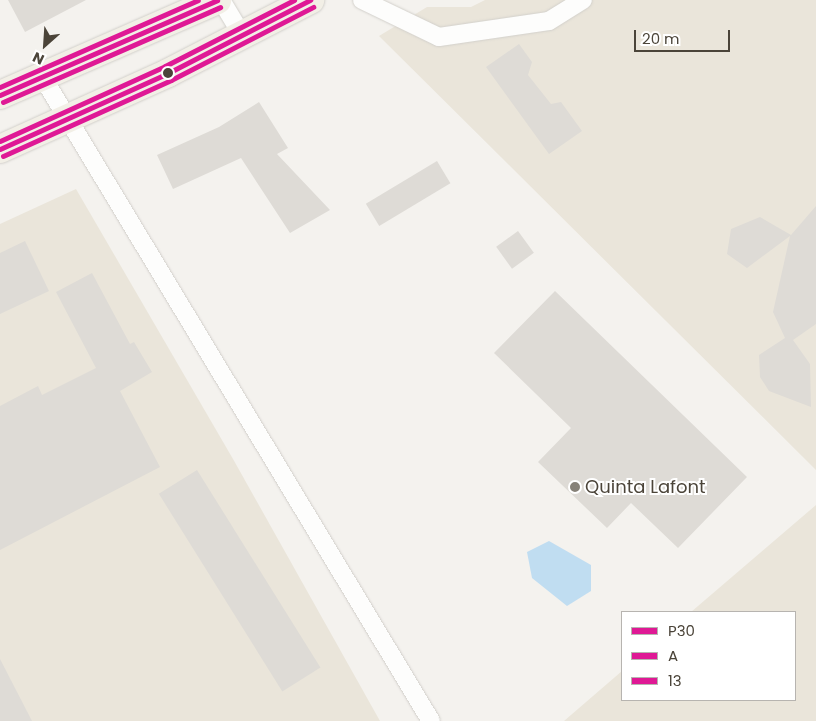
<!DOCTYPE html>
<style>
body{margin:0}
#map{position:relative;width:816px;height:721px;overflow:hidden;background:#f4f2ee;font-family:Poppins,sans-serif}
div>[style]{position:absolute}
.education>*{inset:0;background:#eae5da}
.water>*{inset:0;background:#c0ddf1}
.building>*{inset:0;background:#dedbd6;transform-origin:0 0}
.roads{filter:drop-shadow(0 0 1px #d2d0cb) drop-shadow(0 0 1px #d2d0cb)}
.lane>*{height:18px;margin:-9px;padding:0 9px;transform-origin:9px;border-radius:9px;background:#fdfdfc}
.primary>*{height:28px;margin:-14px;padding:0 14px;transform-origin:14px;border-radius:14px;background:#f2efe6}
.bus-1>*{height:5px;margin:-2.5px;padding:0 2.5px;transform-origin:2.5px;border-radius:2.5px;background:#df1995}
.bus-2>*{height:5px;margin:-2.5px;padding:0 2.5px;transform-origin:2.5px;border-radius:2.5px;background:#df1995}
.bus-3>*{height:5px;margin:-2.5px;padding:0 2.5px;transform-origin:2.5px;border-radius:2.5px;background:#df1995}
.dots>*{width:14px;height:14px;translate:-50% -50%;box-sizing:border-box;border:2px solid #fff;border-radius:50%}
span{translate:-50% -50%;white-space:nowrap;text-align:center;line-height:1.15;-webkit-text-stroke:4px #fff;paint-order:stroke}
.poi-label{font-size:18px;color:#4b4439}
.left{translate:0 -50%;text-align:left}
.legend{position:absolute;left:621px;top:611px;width:175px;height:90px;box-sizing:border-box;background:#fff;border:1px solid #b7b4b0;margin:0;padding:6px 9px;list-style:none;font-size:15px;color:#4b4439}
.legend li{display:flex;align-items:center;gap:10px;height:25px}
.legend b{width:25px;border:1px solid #b7b4b0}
.north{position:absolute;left:20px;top:20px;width:50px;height:50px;-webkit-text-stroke:4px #fff;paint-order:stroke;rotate:206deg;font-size:14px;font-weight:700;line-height:20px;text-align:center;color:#4b4439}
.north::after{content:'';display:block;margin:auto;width:18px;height:22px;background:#4b4439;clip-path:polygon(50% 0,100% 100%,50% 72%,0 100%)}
.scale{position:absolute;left:634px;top:30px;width:96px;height:22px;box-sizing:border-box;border:2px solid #4b4439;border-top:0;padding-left:6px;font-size:15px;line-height:18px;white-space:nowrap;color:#4b4439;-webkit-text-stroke:4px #fff;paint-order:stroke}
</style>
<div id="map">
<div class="education">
<div style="clip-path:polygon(485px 0,816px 0,816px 470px,379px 36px,427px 7px,471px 7px)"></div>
<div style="clip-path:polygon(76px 189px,233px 459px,380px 721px,0 721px,0 224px)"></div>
<div style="clip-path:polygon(816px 505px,816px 721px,564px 721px,622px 671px,622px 700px,795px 700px,795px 612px,691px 612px)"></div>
</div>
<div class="water">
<div style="clip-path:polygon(549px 541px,591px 565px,591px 591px,567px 606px,532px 578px,527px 552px)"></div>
</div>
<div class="building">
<div style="clip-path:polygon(8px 0,86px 0,25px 32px)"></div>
<div style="clip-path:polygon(519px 44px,532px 62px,528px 75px,551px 104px,561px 102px,582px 131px,549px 154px,486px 67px)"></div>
<div style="clip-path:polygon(259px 102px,288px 148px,277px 154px,330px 210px,290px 233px,241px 158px,173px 189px,157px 155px,219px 127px)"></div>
<div style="left:437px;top:161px;width:26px;height:83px;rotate:59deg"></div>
<div style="clip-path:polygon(816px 206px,816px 324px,793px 340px,810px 364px,811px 407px,769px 391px,760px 377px,759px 355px,785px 338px,773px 312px,790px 236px,747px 268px,727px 254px,731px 229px,760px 217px,791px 235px)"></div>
<div style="left:518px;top:231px;width:27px;height:27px;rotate:54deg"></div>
<div style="clip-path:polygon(25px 241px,49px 291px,0 314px,0 253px)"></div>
<div style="clip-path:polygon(92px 273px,130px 344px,134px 342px,152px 372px,120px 391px,160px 467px,0 550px,0 406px,38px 386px,42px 395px,96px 368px,56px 292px)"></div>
<div style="clip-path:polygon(555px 291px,747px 477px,678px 548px,631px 503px,607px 528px,538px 462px,571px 428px,494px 353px)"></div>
<div style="left:197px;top:470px;width:233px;height:45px;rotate:58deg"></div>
<div style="clip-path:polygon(0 659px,32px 721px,0 721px)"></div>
</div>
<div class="roads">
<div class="lane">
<div style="left:221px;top:0;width:41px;rotate:59deg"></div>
<div style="left:362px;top:0;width:85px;rotate:25.7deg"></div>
<div style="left:439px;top:37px;width:111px;rotate:-8.3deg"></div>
<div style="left:549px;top:21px;width:40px;rotate:-32deg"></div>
<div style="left:42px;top:76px;width:753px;rotate:58.91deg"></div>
</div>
<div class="primary">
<div style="left:0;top:95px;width:237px;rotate:-23.6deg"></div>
<div style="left:0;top:149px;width:184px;rotate:-24.3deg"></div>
<div style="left:168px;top:73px;width:160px;rotate:-27.2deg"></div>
</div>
</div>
<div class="bus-1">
<div style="left:0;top:95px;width:237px;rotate:-23.6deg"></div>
<div style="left:0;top:149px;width:184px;rotate:-24.3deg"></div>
<div style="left:168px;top:73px;width:160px;rotate:-27.2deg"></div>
</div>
<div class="bus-2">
<div style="left:3px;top:102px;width:237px;rotate:-23.6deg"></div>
<div style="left:3px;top:156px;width:184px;rotate:-24.3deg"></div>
<div style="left:171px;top:80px;width:160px;rotate:-27.2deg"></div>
</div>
<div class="bus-3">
<div style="left:0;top:87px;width:216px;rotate:-23.7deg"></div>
<div style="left:0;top:141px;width:181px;rotate:-24.4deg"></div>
<div style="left:165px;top:66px;width:145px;rotate:-27.1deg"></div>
</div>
<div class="dots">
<div style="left:168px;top:73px;background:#4b4439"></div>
<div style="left:575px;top:487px;background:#868178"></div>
</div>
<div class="poi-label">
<span class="left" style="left:585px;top:487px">Quinta Lafont</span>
</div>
<ul class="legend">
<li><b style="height:6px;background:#df1995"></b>P30</li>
<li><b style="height:6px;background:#df1995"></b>A</li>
<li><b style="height:6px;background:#df1995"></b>13</li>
</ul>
<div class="north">N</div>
<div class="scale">20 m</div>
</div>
